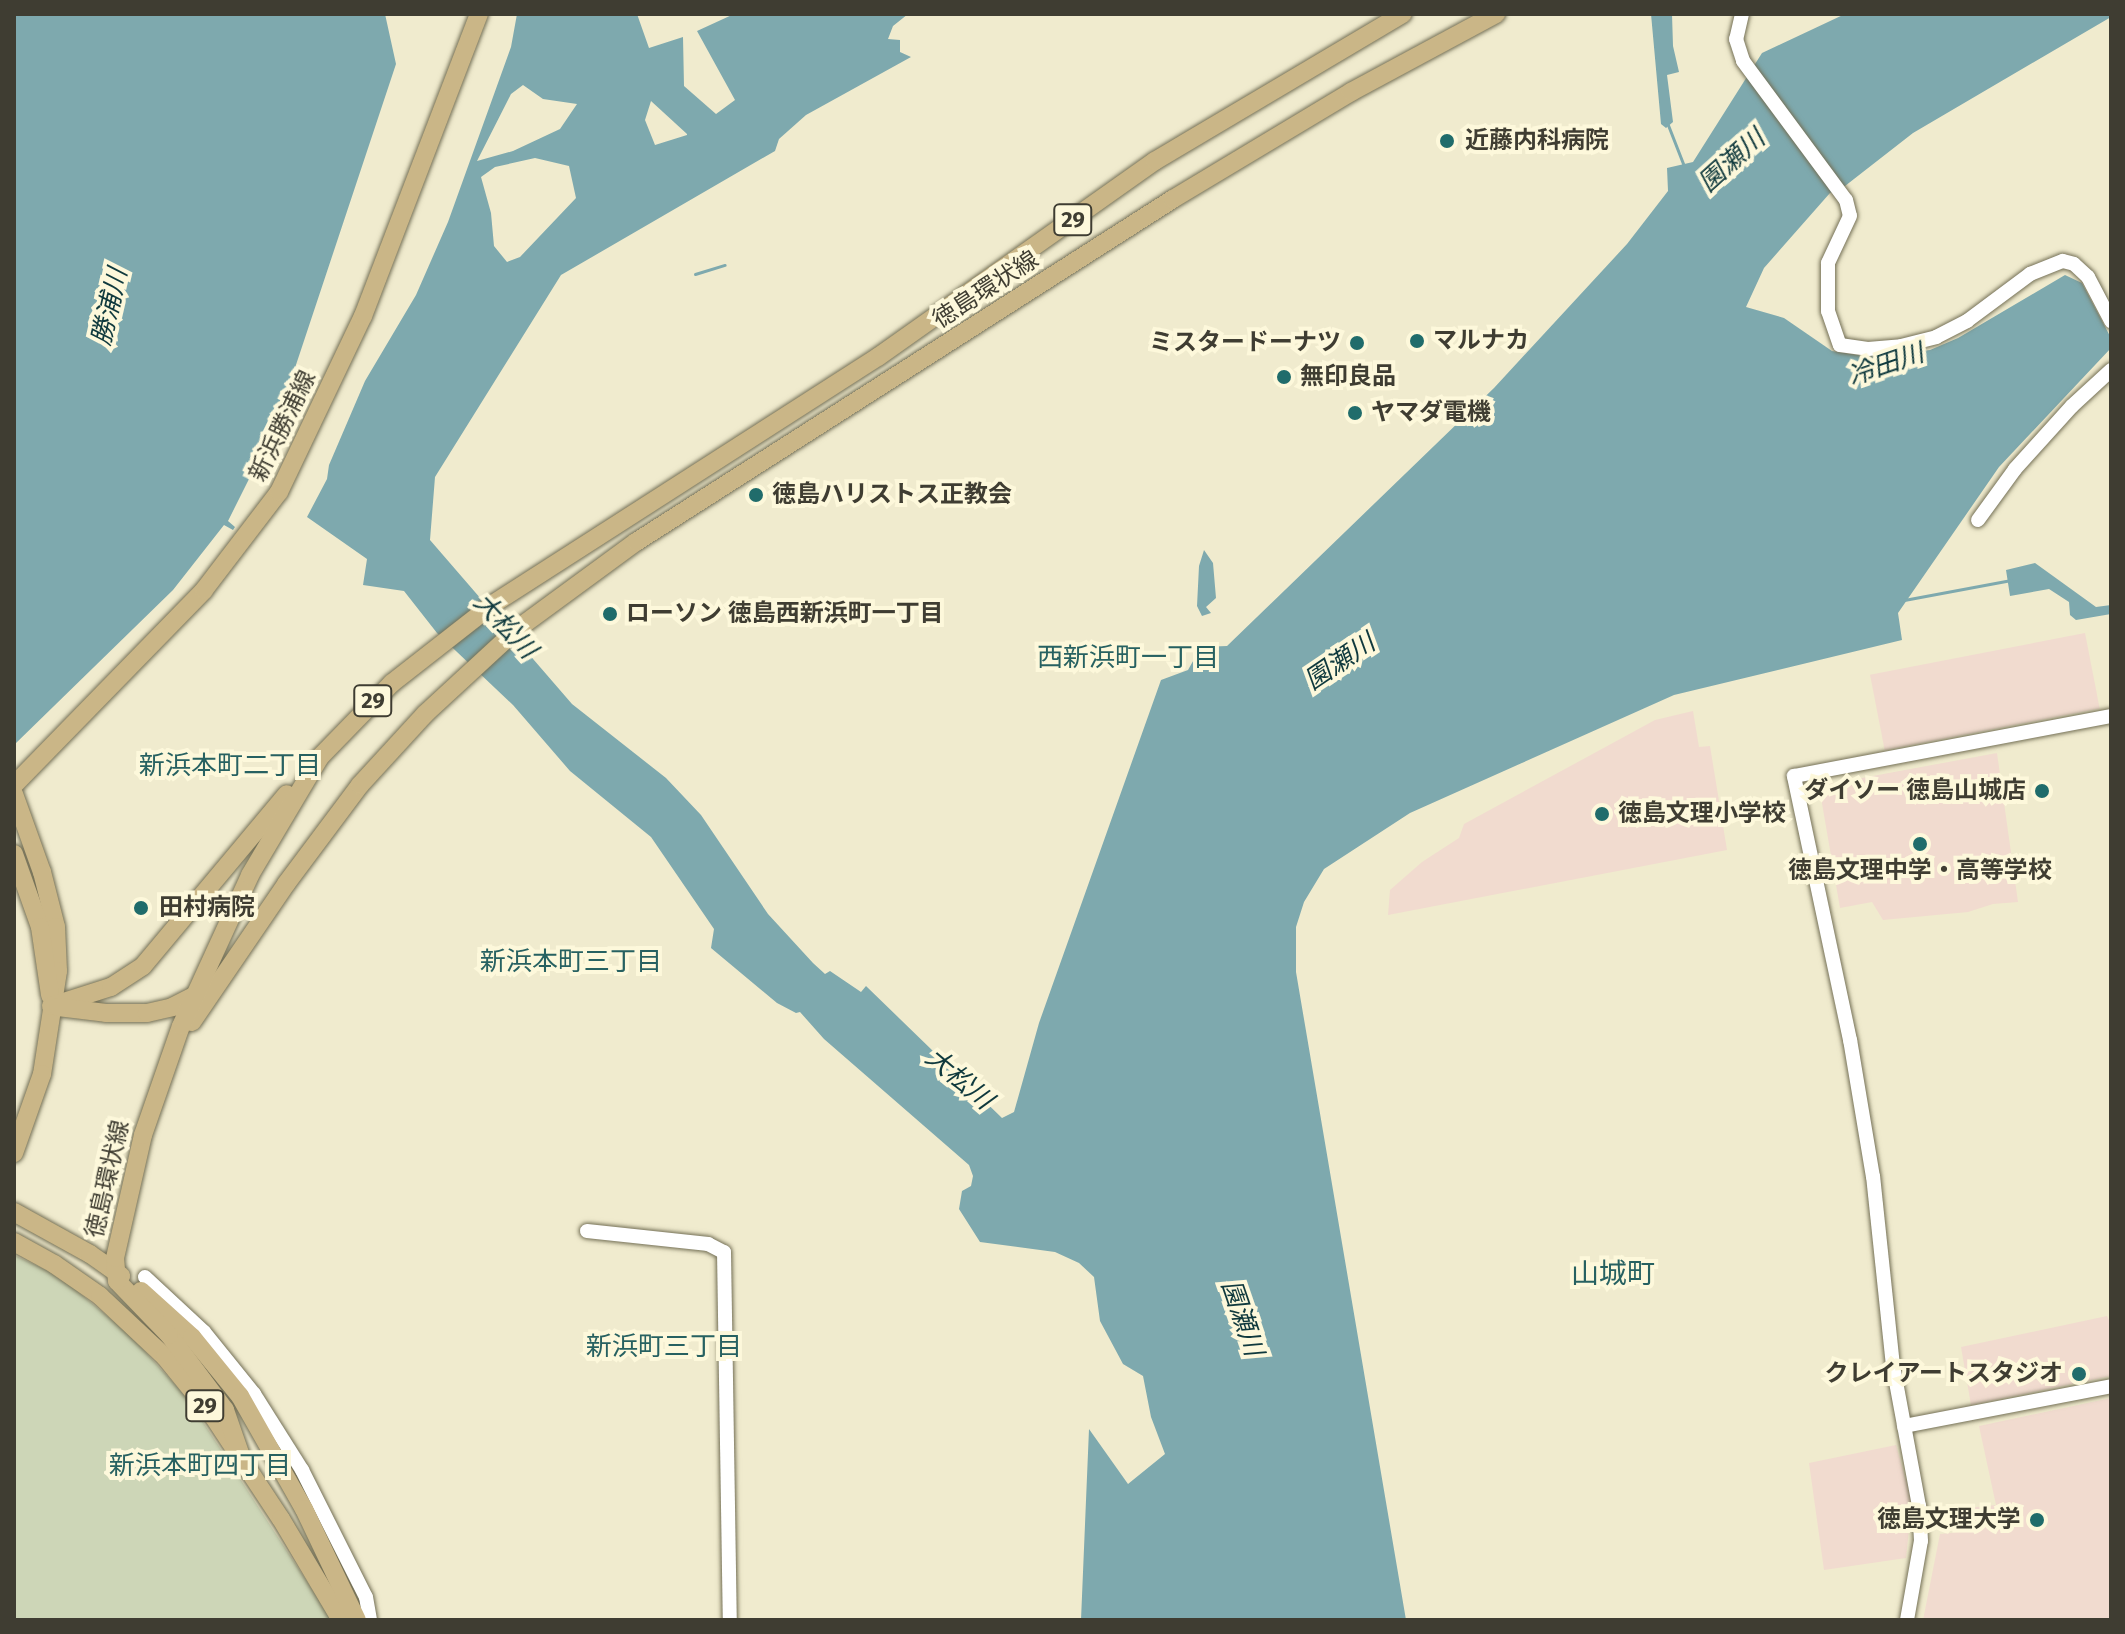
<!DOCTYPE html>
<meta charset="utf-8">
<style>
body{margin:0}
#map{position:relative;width:2125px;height:1634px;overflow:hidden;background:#f0ebce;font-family:"Fira Sans","Noto Sans JP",sans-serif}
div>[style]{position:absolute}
.education>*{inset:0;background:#f1dbcf;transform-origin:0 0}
.green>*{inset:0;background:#cdd6b7}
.water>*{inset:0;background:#7ea9ae}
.stream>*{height:3px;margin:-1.5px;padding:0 1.5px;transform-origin:1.5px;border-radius:1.5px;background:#7ea9ae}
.roads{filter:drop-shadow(0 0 2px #747056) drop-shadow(0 0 2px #747056)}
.minor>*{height:14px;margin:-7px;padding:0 7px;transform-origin:7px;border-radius:7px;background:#fff}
.major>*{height:18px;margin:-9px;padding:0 9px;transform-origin:9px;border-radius:9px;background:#cab687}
.dots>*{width:22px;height:22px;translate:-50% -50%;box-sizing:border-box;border:4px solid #fdf8db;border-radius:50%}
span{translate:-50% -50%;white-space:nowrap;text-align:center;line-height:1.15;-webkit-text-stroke:8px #fdf8db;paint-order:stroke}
.shield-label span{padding:2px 6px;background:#fdf8db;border:2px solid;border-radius:6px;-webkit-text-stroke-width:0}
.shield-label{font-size:22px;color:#3f3d32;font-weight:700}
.poi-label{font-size:24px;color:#3f3d32;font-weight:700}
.left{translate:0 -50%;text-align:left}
.right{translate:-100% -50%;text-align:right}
.street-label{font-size:24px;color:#3f3d32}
.water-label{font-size:26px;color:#0f393d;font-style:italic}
.neighbourhood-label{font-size:26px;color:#276161}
.quarter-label{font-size:28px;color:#276161}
.frame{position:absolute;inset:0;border:16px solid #3f3d32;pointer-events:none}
</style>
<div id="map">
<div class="education">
<div style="left:2085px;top:633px;width:77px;height:219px;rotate:79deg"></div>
<div style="clip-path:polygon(1693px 711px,1699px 747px,1710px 746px,1727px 850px,1388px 915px,1390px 890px,1422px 862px,1459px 838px,1464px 824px,1655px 720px)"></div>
<div style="clip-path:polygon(1997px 753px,2018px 902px,1993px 904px,1968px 912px,1883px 920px,1872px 902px,1840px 908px,1819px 786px)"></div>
<div style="clip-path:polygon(2107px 1316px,2111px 1324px,2111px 1376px,1971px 1405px,1961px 1347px)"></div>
<div style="clip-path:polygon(2111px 1398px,2111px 1620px,1923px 1620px,1940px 1534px,1959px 1532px,1966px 1508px,1996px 1505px,1979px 1426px)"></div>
<div style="clip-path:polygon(1896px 1445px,1912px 1501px,1906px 1558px,1824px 1570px,1809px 1463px)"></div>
</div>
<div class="green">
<div style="clip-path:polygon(14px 1255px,59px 1276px,130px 1335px,188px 1399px,332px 1620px,14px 1620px)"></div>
</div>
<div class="water">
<div style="clip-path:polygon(14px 14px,385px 14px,396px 64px,276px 425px,228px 521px,235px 527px,233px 530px,224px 525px,173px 590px,14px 745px)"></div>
<div style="clip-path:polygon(evenodd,517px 14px,637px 14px,649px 48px,683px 37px,684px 86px,716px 114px,735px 100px,697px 31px,734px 14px,908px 14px,893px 26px,888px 39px,900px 40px,900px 52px,911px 57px,806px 115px,779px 139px,775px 151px,561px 275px,435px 477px,430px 540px,572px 704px,666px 778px,701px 815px,768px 914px,813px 963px,825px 974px,830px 971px,861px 992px,866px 986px,1002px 1118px,1014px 1112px,1039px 1023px,1161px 680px,1188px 670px,1201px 647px,1227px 646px,1494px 388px,1627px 244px,1668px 191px,1667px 168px,1693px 162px,1762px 53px,1845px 14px,2111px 14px,2111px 17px,1913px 133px,1845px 186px,1830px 193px,1764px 268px,1746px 307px,1784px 318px,1832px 351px,1864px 356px,1897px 354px,1930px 350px,1958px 338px,2065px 275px,2082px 283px,2111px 338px,2111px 348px,1999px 467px,1898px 613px,1902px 640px,1674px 695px,1410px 813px,1324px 869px,1304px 902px,1296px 927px,1296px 972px,1406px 1620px,1081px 1620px,1089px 1429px,1128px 1484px,1165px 1454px,1151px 1417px,1143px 1376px,1123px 1364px,1100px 1321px,1094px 1277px,1079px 1263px,1055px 1252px,980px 1242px,959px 1209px,962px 1191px,971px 1186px,973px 1176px,969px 1165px,824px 1039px,800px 1012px,796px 1013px,777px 1003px,711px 948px,714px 929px,651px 837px,570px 771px,513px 705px,437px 633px,404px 591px,363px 585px,367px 559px,307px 517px,327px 479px,329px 465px,365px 381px,416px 295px,448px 222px,511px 47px,517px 14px,523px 85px,543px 99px,577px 104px,560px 129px,513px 151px,477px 161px,511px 94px,523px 85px,517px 14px,651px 101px,687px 134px,687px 135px,655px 145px,645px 120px,651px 101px,517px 14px,535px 158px,569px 166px,576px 198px,520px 257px,507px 262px,494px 246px,491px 213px,481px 177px,495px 167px,535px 158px)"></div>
<div style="clip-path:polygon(1651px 14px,1672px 14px,1673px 46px,1679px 72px,1667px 75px,1673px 122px,1666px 128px,1661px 124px)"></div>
<div style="clip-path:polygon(1204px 550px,1213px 563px,1216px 598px,1206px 607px,1211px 613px,1202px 616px,1197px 606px,1199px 566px)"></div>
<div style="clip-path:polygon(2035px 563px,2096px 607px,2111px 605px,2111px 614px,2076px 620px,2070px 615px,2069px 602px,2049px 589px,2010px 596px,2006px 570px)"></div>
</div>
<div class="stream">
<div style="left:1668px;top:125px;width:44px;rotate:68.7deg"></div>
<div style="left:695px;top:274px;width:31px;rotate:-17deg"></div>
<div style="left:1904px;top:600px;width:109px;rotate:-10.6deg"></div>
</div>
<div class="roads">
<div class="minor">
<div style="left:1742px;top:14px;width:26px;rotate:103deg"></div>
<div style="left:1736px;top:39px;width:23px;rotate:72deg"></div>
<div style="left:1743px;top:61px;width:173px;rotate:53.5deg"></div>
<div style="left:1846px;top:200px;width:16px;rotate:76deg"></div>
<div style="left:1850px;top:216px;width:52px;rotate:115.1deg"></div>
<div style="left:1828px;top:263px;width:48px;rotate:90deg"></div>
<div style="left:1828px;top:311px;width:36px;rotate:71deg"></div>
<div style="left:1840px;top:345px;width:28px;rotate:8deg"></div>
<div style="left:1868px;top:349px;width:33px;rotate:-5deg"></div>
<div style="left:1901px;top:346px;width:36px;rotate:-14deg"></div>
<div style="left:1936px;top:337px;width:35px;rotate:-27deg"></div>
<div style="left:1967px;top:321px;width:79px;rotate:-36.7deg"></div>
<div style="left:2030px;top:274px;width:35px;rotate:-22deg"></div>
<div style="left:2063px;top:261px;width:11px;rotate:15deg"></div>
<div style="left:2074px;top:264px;width:19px;rotate:43deg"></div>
<div style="left:2088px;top:277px;width:50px;rotate:62.4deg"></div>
<div style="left:1978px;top:520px;width:63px;rotate:-54deg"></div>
<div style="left:2015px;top:469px;width:85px;rotate:-47.9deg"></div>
<div style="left:2072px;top:406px;width:53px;rotate:-42.7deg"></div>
<div style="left:587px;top:1231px;width:122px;rotate:6.1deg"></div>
<div style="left:708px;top:1244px;width:18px;rotate:27deg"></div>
<div style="left:724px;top:1252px;width:368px;rotate:89.1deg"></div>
<div style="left:145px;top:1277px;width:81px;rotate:43deg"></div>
<div style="left:204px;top:1332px;width:80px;rotate:51.1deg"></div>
<div style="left:254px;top:1394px;width:90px;rotate:57.7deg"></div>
<div style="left:302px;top:1470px;width:142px;rotate:63.3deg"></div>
<div style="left:366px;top:1597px;width:23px;rotate:80deg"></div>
<div style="left:1904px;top:1426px;width:211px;rotate:-10.9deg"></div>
<div style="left:1907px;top:1620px;width:80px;rotate:-80deg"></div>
<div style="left:1921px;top:1541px;width:35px;rotate:-93deg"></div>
<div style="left:1919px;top:1506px;width:142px;rotate:-100.5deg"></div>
<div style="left:1893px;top:1366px;width:190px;rotate:-96deg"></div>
<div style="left:1873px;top:1177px;width:139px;rotate:-99.5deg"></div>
<div style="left:1850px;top:1040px;width:270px;rotate:-102deg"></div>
<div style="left:1794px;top:776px;width:323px;rotate:-10.7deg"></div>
</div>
<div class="major">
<div style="left:14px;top:785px;width:272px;rotate:-45.7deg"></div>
<div style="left:204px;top:590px;width:123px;rotate:-52.6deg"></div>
<div style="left:279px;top:492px;width:195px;rotate:-64.5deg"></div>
<div style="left:363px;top:316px;width:324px;rotate:-69deg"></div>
<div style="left:14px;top:794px;width:83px;rotate:70.3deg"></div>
<div style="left:42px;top:872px;width:57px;rotate:75.7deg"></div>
<div style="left:56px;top:927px;width:44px;rotate:87.4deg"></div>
<div style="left:58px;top:971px;width:104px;rotate:98.8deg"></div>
<div style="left:42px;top:1074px;width:84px;rotate:109.5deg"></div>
<div style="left:14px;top:854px;width:77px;rotate:70.4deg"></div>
<div style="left:40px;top:927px;width:69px;rotate:81.6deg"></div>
<div style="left:51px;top:1006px;width:63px;rotate:-17.6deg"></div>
<div style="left:111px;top:987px;width:38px;rotate:-33deg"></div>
<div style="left:143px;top:966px;width:224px;rotate:-50.1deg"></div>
<div style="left:58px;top:1007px;width:48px;rotate:7.1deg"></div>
<div style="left:106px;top:1013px;width:41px"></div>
<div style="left:147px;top:1013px;width:26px;rotate:-13deg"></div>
<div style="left:172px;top:1007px;width:27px;rotate:-27deg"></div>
<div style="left:192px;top:1022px;width:167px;rotate:-55.7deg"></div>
<div style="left:286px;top:884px;width:124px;rotate:-53.2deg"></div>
<div style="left:360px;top:785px;width:96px;rotate:-47.5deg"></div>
<div style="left:425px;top:714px;width:124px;rotate:-42.7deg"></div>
<div style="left:516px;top:630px;width:149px;rotate:-36.3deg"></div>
<div style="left:636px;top:542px;width:637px;rotate:-32.57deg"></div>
<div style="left:1173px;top:199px;width:208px;rotate:-31deg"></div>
<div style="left:1351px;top:92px;width:165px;rotate:-28.3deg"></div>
<div style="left:14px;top:1212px;width:87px;rotate:28.9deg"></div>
<div style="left:90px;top:1254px;width:38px;rotate:35deg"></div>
<div style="left:14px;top:1242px;width:46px;rotate:28.8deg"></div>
<div style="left:54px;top:1264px;width:56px;rotate:34.8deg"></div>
<div style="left:100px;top:1296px;width:89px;rotate:43.2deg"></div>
<div style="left:165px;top:1357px;width:76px;rotate:50.9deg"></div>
<div style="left:213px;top:1416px;width:123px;rotate:56.6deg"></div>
<div style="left:281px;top:1519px;width:117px;rotate:59.3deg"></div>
<div style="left:141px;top:1291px;width:69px;rotate:42deg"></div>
<div style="left:192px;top:1337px;width:76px;rotate:50.9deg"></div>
<div style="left:240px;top:1396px;width:130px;rotate:60.5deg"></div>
<div style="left:304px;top:1509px;width:123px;rotate:64.5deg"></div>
<div style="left:242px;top:1459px;width:52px;rotate:-109.1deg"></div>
<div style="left:225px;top:1410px;width:94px;rotate:-126.7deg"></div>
<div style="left:169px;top:1335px;width:75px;rotate:-133.9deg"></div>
<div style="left:117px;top:1281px;width:23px;rotate:-95deg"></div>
<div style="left:115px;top:1258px;width:126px;rotate:-77.2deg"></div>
<div style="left:143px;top:1135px;width:115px;rotate:-70.8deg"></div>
<div style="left:181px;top:1026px;width:166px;rotate:-65.4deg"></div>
<div style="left:250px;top:875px;width:137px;rotate:-59.3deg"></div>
<div style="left:320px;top:757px;width:103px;rotate:-45.8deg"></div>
<div style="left:392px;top:683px;width:128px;rotate:-38deg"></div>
<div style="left:493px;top:604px;width:457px;rotate:-32.7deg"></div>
<div style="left:878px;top:357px;width:339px;rotate:-35.3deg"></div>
<div style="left:1155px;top:161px;width:288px;rotate:-30.7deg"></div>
</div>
</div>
<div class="dots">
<div style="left:1447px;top:141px;background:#206c6b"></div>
<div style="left:1417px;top:341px;background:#206c6b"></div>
<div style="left:1357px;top:343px;background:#206c6b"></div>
<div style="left:1284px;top:377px;background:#206c6b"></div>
<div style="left:1355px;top:413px;background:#206c6b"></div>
<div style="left:756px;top:495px;background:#206c6b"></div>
<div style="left:610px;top:614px;background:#206c6b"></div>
<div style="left:2042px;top:791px;background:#206c6b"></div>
<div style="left:1602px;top:814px;background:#206c6b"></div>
<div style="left:1920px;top:844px;background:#206c6b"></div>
<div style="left:141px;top:908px;background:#206c6b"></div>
<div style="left:2079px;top:1374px;background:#206c6b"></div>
<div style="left:2037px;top:1520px;background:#206c6b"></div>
</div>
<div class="shield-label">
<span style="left:1073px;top:220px">29</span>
<span style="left:373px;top:701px">29</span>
<span style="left:205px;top:1406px">29</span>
</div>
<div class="poi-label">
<span class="left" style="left:1465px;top:141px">近藤内科病院</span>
<span class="left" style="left:1433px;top:341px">マルナカ</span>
<span class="right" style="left:1341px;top:343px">ミスタードーナツ</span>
<span class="left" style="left:1300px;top:377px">無印良品</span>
<span class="left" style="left:1371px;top:413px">ヤマダ電機</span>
<span class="left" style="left:772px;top:495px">徳島ハリストス正教会</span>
<span class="left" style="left:626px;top:614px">ローソン 徳島西新浜町一丁目</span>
<span class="right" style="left:2026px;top:791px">ダイソー 徳島山城店</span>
<span class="left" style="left:1618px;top:814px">徳島文理小学校</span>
<span style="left:1920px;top:871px">徳島文理中学・高等学校</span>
<span class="left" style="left:159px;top:908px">田村病院</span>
<span class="right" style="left:2063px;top:1374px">クレイアートスタジオ</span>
<span class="right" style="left:2021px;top:1520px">徳島文理大学</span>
</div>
<div class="street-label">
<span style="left:986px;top:290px;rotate:-33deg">徳島環状線</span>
<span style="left:283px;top:426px;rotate:-64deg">新浜勝浦線</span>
<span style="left:108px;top:1179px;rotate:-77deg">徳島環状線</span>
</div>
<div class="water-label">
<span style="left:1732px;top:161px;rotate:-42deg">園瀬川</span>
<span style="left:110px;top:307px;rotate:-77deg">勝浦川</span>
<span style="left:1886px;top:365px;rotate:-19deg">冷田川</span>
<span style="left:505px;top:626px;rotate:47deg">大松川</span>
<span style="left:1340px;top:662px;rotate:-34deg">園瀬川</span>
<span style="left:959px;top:1079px;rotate:40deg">大松川</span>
<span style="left:1242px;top:1318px;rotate:71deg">園瀬川</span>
</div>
<div class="neighbourhood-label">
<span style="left:1128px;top:658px">西新浜町一丁目</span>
<span style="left:230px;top:766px">新浜本町二丁目</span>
<span style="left:571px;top:962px">新浜本町三丁目</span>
<span style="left:664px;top:1347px">新浜町三丁目</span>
<span style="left:200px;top:1466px">新浜本町四丁目</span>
</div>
<div class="quarter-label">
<span style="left:1613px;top:1274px">山城町</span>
</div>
<div class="frame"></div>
</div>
